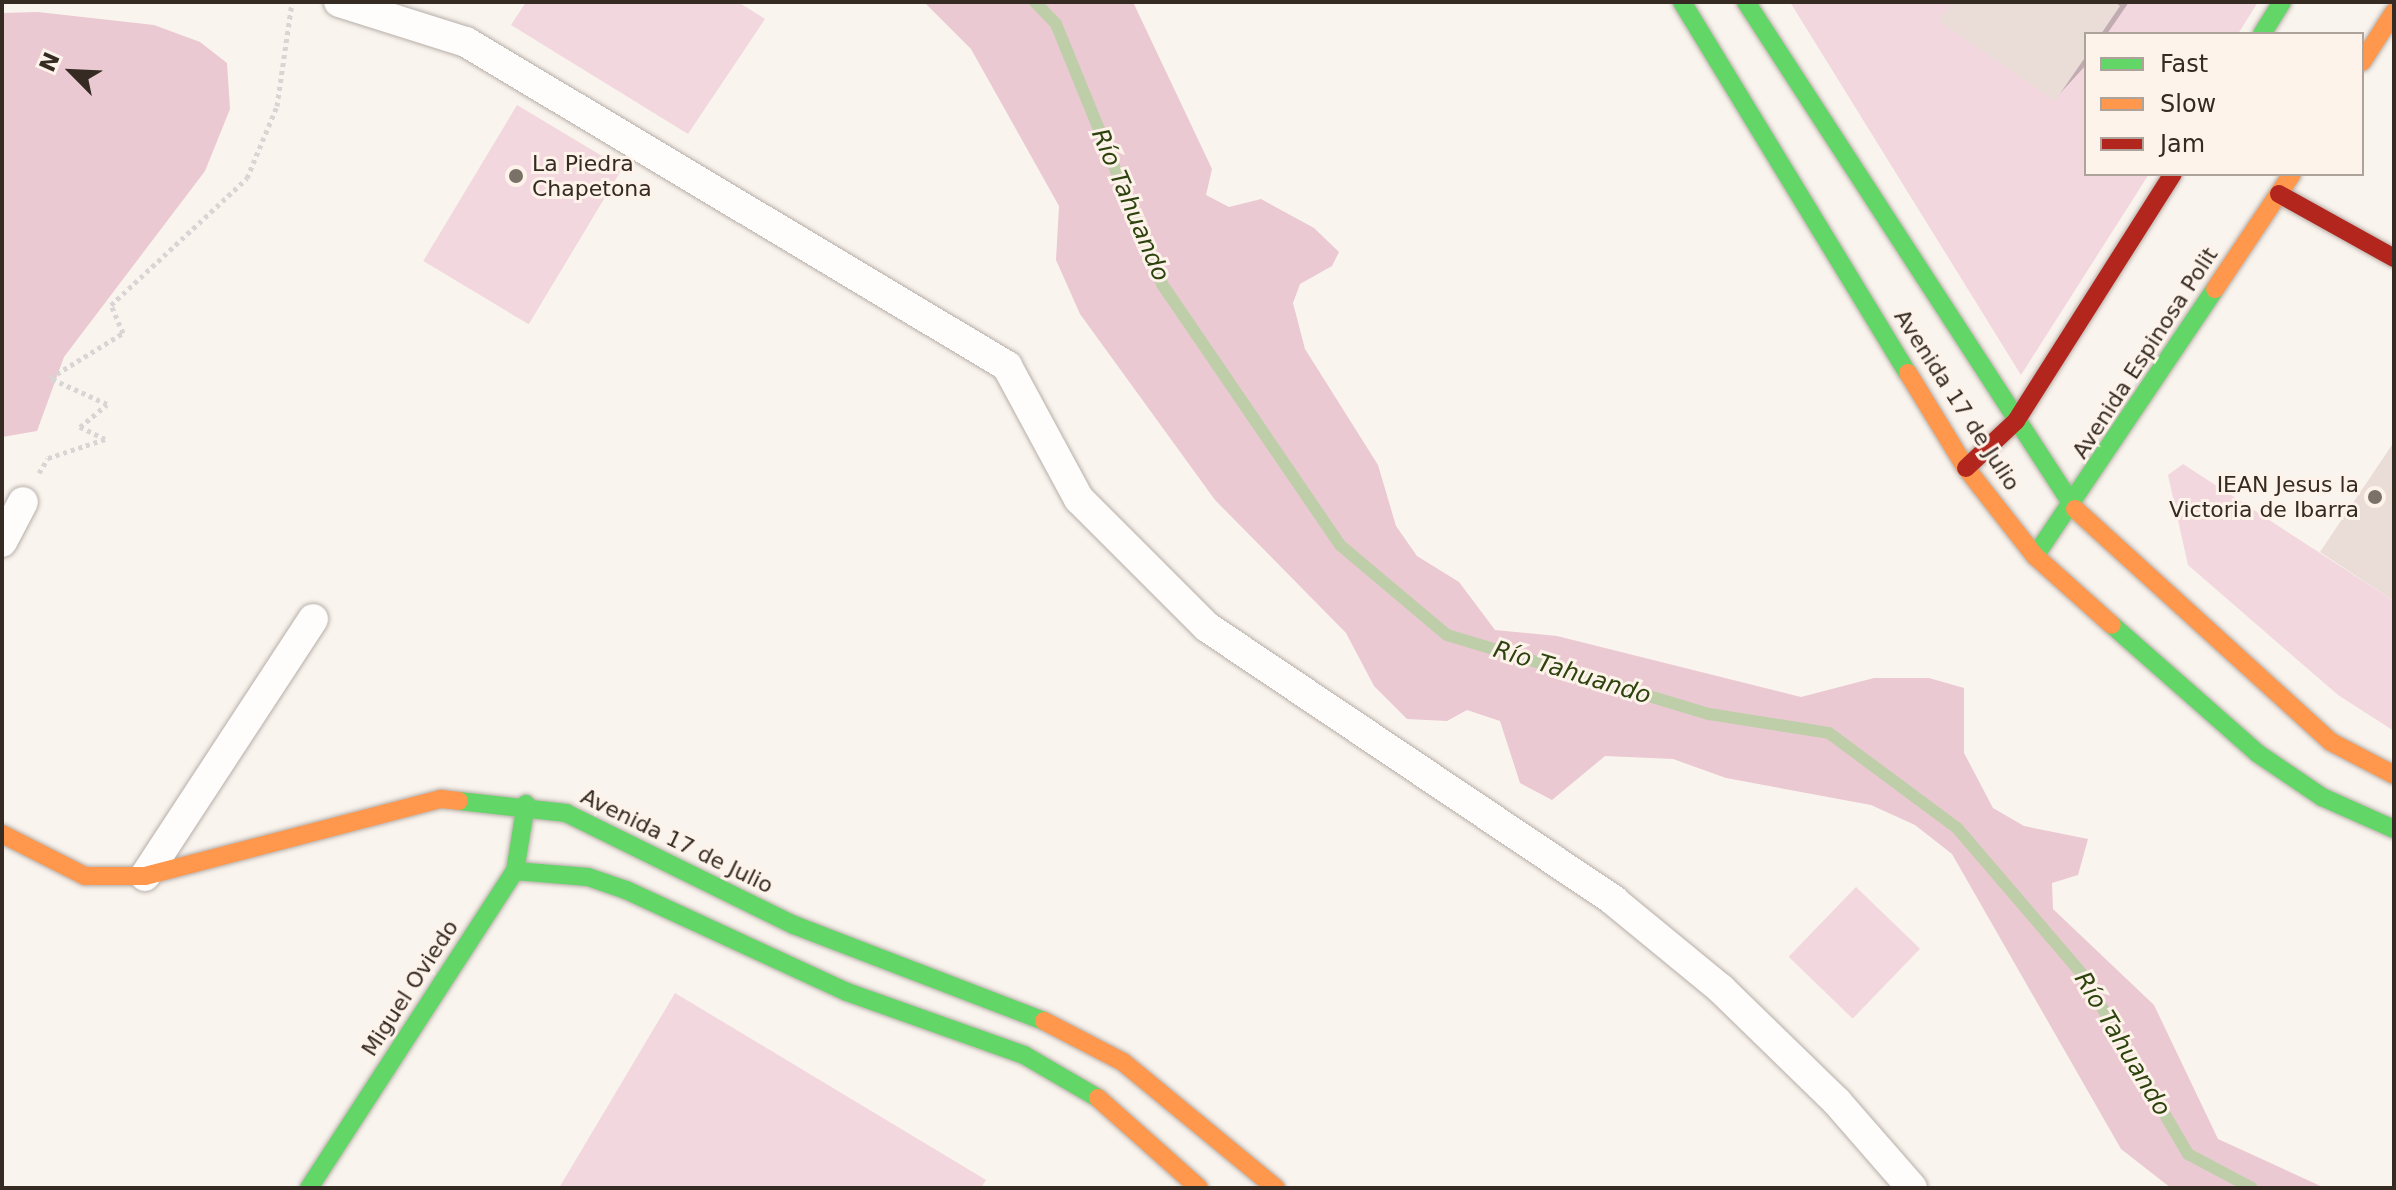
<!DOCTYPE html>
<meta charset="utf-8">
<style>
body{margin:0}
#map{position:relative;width:2396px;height:1190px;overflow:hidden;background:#faf4ee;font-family:"DejaVu Sans",sans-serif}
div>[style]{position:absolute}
.green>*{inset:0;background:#f2d7de;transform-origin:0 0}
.forest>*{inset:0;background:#eac9d2}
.shadow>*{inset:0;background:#0003}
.stream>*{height:12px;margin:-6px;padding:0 6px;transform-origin:6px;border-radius:6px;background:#becea9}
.building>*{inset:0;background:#eadcd7}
.path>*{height:5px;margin-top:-2.5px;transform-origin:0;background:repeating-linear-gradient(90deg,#d8d5d4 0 4px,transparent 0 8px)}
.roads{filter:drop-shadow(0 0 2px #b6aea8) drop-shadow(0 0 2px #b6aea8)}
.street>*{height:30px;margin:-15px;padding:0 15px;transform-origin:15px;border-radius:15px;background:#fefdfc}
.fast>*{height:18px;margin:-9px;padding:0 9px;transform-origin:9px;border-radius:9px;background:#63d668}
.slow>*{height:18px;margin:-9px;padding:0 9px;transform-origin:9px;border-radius:9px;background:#ff974d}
.jam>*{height:18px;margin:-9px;padding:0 9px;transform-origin:9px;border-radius:9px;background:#b3261e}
.dots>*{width:22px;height:22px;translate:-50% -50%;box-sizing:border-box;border:4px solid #fef3ea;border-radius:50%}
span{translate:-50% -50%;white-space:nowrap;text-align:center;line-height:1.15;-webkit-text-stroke:6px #fef3ea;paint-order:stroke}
.poi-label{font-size:22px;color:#352b22}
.left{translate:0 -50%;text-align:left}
.right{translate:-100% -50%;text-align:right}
.street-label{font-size:22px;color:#352b22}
.water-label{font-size:24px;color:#2d430e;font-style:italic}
.frame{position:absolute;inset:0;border:4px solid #352b22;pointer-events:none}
.legend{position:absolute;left:2084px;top:32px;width:280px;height:144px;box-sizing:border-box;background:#fef3ea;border:2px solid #aea39a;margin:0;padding:10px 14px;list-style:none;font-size:24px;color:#352b22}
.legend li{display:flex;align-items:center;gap:16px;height:40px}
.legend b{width:40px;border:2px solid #aea39a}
.north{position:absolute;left:32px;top:32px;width:80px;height:80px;-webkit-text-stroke:6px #fef3ea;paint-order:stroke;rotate:294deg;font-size:22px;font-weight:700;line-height:32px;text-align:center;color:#352b22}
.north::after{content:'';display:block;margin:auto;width:28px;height:36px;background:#352b22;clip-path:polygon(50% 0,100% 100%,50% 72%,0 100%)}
</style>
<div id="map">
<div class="green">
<div style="clip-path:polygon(526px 2px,738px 2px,765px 19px,688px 134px,511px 25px)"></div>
<div style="clip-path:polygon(1790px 2px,2258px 2px,2238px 34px,2086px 34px,2086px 174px,2149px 174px,2021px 375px)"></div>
<div style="left:517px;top:105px;width:123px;height:182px;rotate:31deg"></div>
<div style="clip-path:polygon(2183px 464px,2394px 601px,2394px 731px,2338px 695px,2188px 565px,2168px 475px)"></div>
<div style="left:1856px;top:887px;width:89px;height:97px;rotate:44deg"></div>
<div style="clip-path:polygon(675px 993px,986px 1180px,981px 1188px,559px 1188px)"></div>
</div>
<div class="forest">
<div style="clip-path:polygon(924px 2px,1133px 2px,1212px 169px,1206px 195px,1229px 207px,1261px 199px,1314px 228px,1339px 252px,1332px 266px,1300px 284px,1293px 303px,1305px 349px,1378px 465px,1396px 526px,1417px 556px,1459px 582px,1495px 630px,1557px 636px,1801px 697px,1874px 678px,1929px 678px,1964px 688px,1964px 753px,1993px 808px,2024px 826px,2088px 839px,2078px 875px,2052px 883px,2053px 909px,2154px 1005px,2218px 1139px,2325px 1188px,2171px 1188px,2121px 1149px,1952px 854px,1915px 825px,1871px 805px,1726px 778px,1673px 759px,1605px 756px,1552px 800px,1520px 783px,1500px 721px,1467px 710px,1447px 721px,1407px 719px,1374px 686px,1346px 633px,1215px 500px,1080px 314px,1056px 260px,1059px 206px,971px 49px)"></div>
<div style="clip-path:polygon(38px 12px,154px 25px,200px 42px,227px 63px,230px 109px,205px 171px,64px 357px,37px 431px,2px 437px,2px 13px)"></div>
</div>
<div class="shadow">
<div style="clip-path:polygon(1954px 2px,2129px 2px,2107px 34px,2086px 34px,2086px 65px,2055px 99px)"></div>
</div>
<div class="stream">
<div style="left:1035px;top:2px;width:30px;rotate:46deg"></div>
<div style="left:1056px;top:24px;width:281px;rotate:67.8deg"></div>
<div style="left:1162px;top:284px;width:316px;rotate:55.7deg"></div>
<div style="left:1340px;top:545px;width:140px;rotate:40.1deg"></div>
<div style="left:1447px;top:635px;width:274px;rotate:16.8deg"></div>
<div style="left:1709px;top:714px;width:121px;rotate:9deg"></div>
<div style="left:1829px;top:733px;width:159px;rotate:36.6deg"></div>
<div style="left:1957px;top:828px;width:194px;rotate:49.4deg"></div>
<div style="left:2083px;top:975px;width:208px;rotate:59.6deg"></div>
<div style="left:2188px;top:1154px;width:72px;rotate:28deg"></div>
</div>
<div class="building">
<div style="clip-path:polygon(1952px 2px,2115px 2px,2120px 6px,2101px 34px,2086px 34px,2086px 56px,2055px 101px,1939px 21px)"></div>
<div style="clip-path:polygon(2394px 442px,2394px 601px,2320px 552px)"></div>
</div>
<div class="path">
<div style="left:39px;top:473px;width:17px;rotate:-59deg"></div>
<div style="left:48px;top:458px;width:60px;rotate:-18.4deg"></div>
<div style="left:105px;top:439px;width:28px;rotate:-154deg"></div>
<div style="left:80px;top:427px;width:35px;rotate:-40deg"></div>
<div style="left:107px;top:404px;width:63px;rotate:-155.5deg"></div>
<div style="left:50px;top:378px;width:86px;rotate:-31.7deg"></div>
<div style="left:123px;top:333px;width:30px;rotate:-113deg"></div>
<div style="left:111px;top:305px;width:186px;rotate:-43deg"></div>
<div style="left:247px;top:178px;width:78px;rotate:-67.4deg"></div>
<div style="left:277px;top:106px;width:105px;rotate:-81.8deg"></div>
</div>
<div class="roads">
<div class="street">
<div style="left:339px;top:2px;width:133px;rotate:17.5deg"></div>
<div style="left:466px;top:42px;width:631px;rotate:30.92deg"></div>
<div style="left:1007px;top:366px;width:151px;rotate:61.6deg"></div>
<div style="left:1079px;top:499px;width:181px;rotate:45deg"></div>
<div style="left:1207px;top:627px;width:491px;rotate:33.9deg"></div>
<div style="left:1614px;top:901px;width:139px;rotate:39.4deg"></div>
<div style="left:1721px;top:989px;width:162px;rotate:44.2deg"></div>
<div style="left:1837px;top:1102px;width:114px;rotate:48.9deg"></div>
<div style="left:2px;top:542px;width:45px;rotate:-62.3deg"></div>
<div style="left:145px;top:876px;width:307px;rotate:-56.8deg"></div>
</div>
<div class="fast">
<div style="left:1682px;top:2px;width:434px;rotate:58.7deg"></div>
<div style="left:1746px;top:2px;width:604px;rotate:57.02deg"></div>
<div style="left:2262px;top:34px;width:38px;rotate:-58deg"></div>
<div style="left:2035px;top:556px;width:322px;rotate:-56deg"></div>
<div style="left:2112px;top:625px;width:193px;rotate:41.4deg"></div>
<div style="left:2257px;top:753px;width:78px;rotate:34.1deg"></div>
<div style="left:2322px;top:797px;width:79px;rotate:24deg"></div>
<div style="left:459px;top:801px;width:108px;rotate:6.4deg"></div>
<div style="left:566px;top:813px;width:254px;rotate:26.2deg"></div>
<div style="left:794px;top:925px;width:268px;rotate:21deg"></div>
<div style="left:515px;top:871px;width:73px;rotate:4.7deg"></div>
<div style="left:588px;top:877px;width:40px;rotate:18.9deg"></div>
<div style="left:626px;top:890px;width:243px;rotate:24.8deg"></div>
<div style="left:847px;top:992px;width:188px;rotate:19.6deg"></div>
<div style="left:1024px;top:1055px;width:86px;rotate:30.2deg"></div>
<div style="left:309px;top:1188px;width:378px;rotate:-57deg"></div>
<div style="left:515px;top:871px;width:68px;rotate:-80.7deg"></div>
</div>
<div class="slow">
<div style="left:2362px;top:62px;width:59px;rotate:-57.4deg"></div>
<div style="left:2215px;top:289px;width:138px;rotate:-56.2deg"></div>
<div style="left:1908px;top:373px;width:111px;rotate:58.6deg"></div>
<div style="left:1966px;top:468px;width:112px;rotate:51.9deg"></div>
<div style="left:2035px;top:556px;width:103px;rotate:41.9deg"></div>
<div style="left:2075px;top:509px;width:346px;rotate:42.3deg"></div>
<div style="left:2331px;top:742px;width:71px;rotate:27.6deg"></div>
<div style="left:2px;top:834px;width:93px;rotate:26.8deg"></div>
<div style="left:85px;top:876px;width:60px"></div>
<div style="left:145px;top:876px;width:306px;rotate:-14.6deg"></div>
<div style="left:441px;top:799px;width:18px;rotate:6deg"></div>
<div style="left:1044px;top:1021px;width:89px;rotate:27.4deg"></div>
<div style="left:1123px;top:1062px;width:198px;rotate:39.5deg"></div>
<div style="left:1098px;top:1098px;width:135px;rotate:41.7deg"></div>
</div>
<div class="jam">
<div style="left:2279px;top:194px;width:132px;rotate:29.1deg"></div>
<div style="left:1966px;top:468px;width:69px;rotate:-43.2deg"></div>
<div style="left:2016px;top:421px;width:293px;rotate:-57.6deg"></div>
</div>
</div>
<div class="dots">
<div style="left:516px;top:176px;background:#7a7169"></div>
<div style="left:2375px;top:497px;background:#7a7169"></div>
</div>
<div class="poi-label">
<span class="left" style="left:532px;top:176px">La Piedra<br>Chapetona</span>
<span class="right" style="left:2359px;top:497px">IEAN Jesus la<br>Victoria de Ibarra</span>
</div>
<div class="street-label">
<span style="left:2145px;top:353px;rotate:-57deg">Avenida Espinosa Polit</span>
<span style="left:1957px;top:400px;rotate:57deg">Avenida 17 de Julio</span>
<span style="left:677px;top:841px;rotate:26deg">Avenida 17 de Julio</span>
<span style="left:410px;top:988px;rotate:-57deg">Miguel Oviedo</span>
</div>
<div class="water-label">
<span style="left:1130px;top:205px;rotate:67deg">Río Tahuando</span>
<span style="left:1572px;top:673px;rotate:17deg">Río Tahuando</span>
<span style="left:2122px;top:1044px;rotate:59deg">Río Tahuando</span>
</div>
<div class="frame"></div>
<ul class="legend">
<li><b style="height:10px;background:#63d668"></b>Fast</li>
<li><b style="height:10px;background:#ff974d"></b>Slow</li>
<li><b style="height:10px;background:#b3261e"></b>Jam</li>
</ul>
<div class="north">N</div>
</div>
